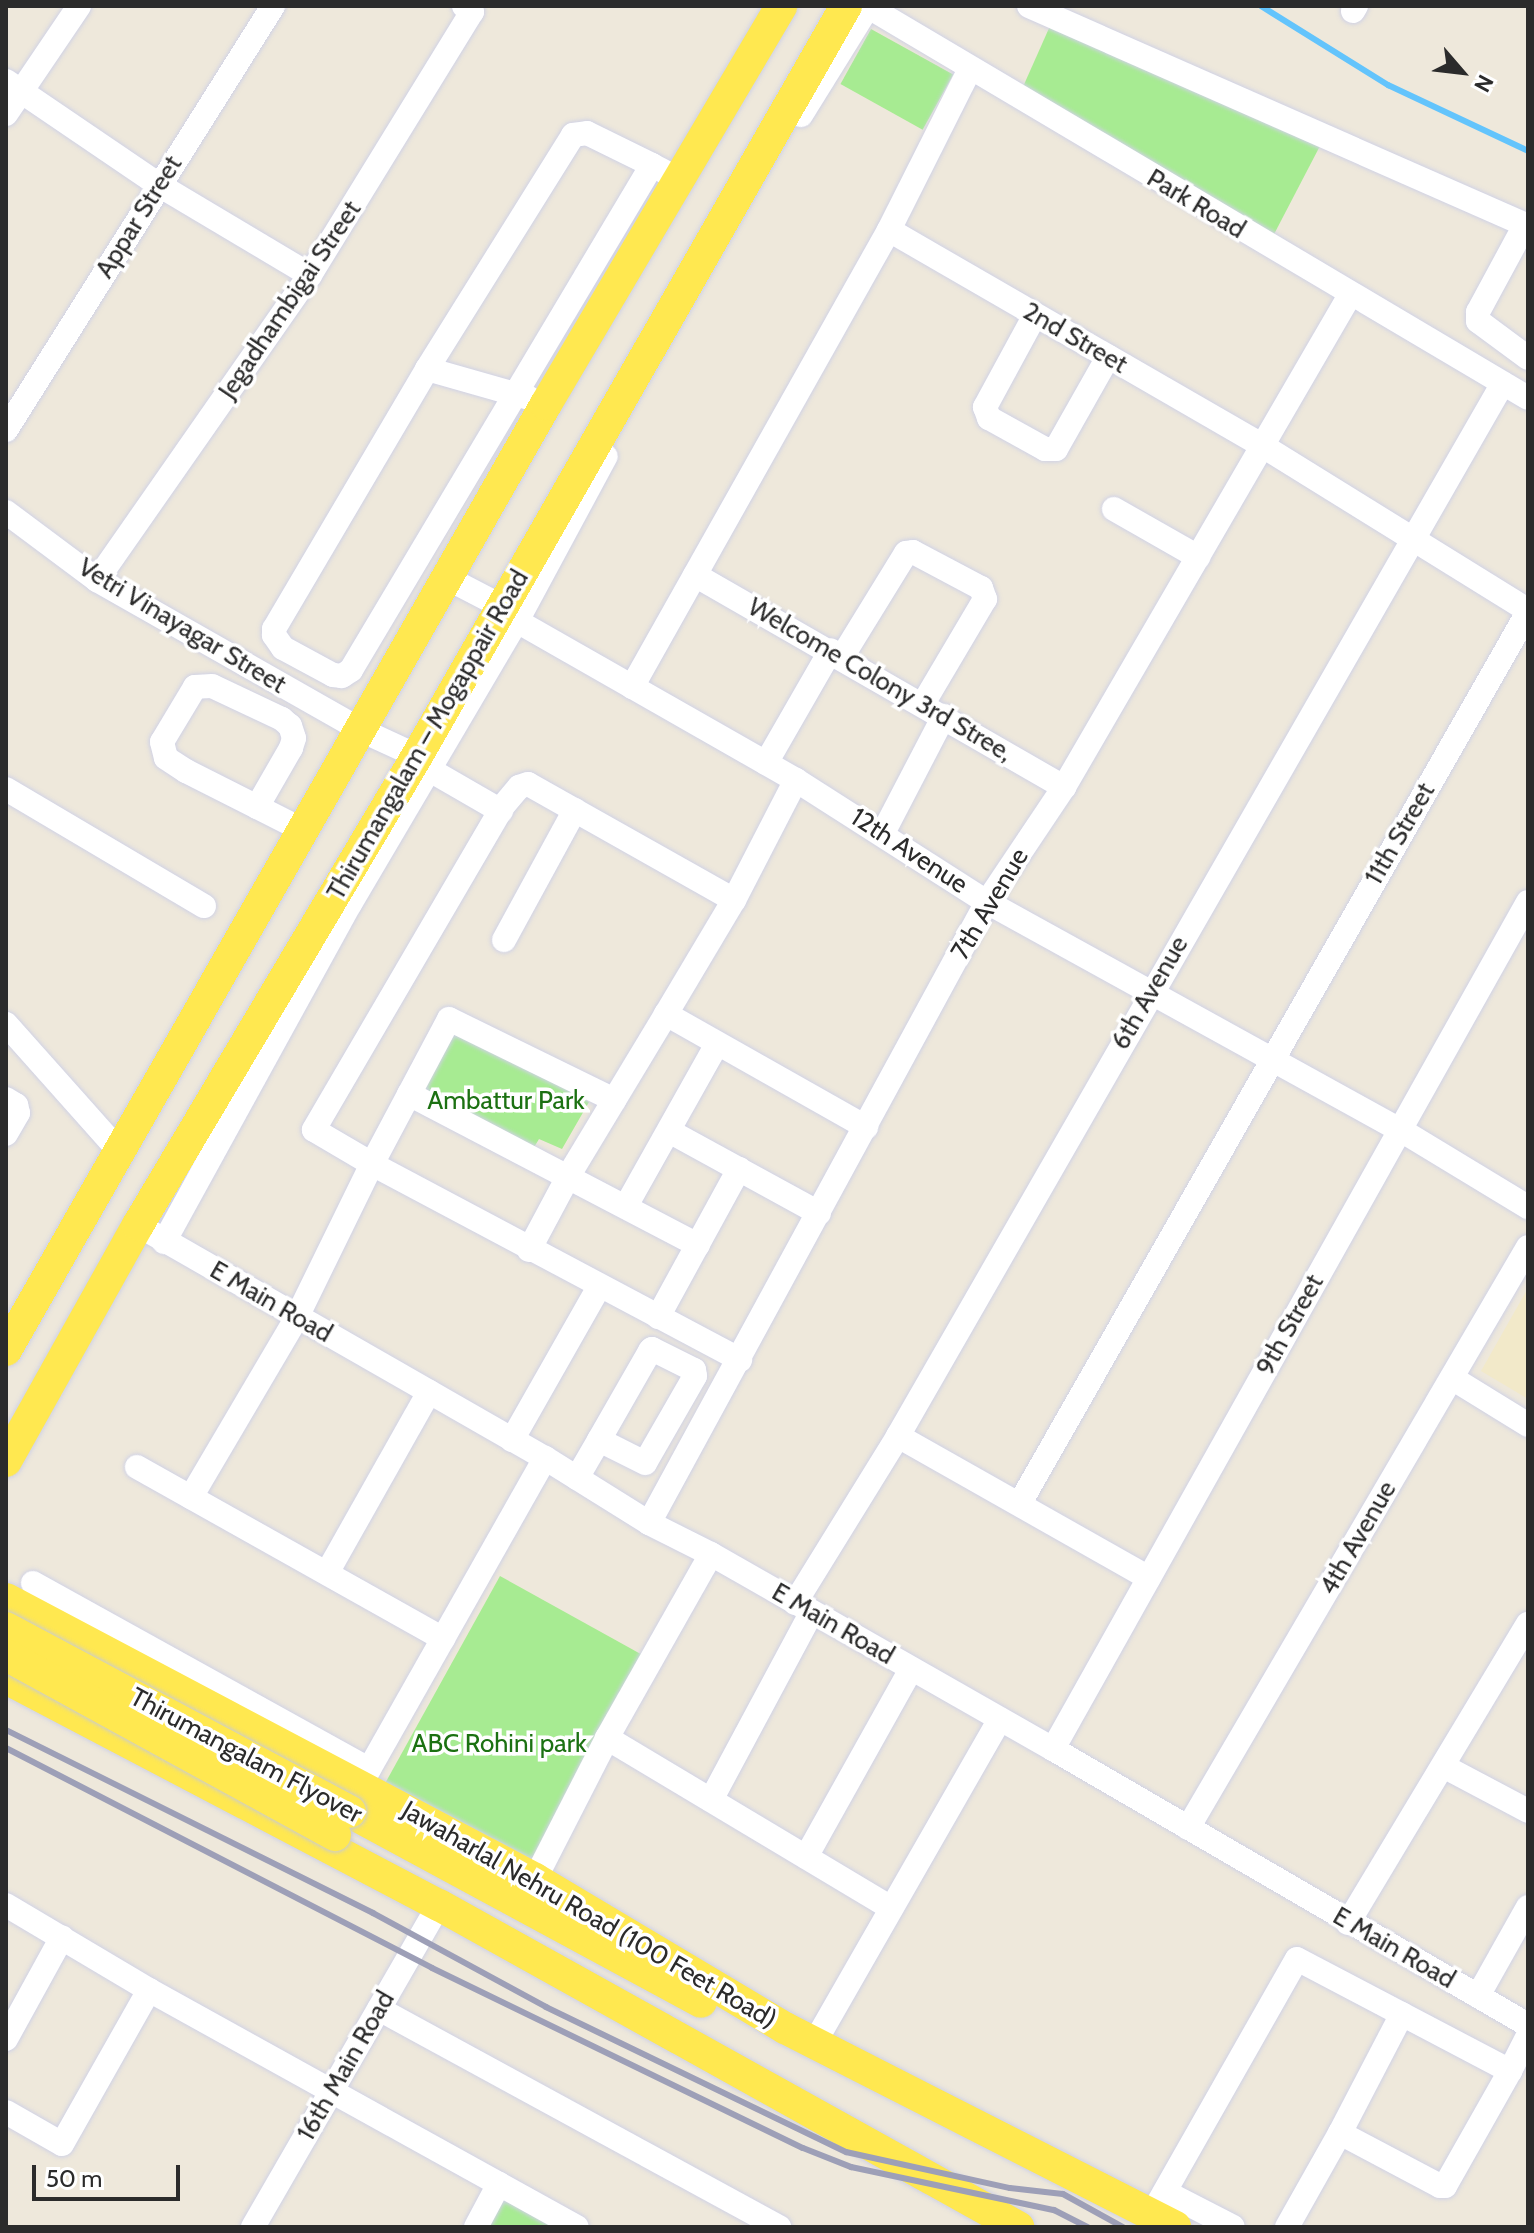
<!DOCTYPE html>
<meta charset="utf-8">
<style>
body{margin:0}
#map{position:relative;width:1534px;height:2233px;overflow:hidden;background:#eee8db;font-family:Cabin,sans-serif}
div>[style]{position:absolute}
.education>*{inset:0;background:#f2e9c9}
.green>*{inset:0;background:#a7eb92;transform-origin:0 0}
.stream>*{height:6px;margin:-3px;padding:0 3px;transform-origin:3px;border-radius:3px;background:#63c4fc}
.roads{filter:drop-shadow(0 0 2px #d0d2e5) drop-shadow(0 0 2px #d0d2e5)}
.minor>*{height:24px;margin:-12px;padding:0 12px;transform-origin:12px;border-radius:12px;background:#fff}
.major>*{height:32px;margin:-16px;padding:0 16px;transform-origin:16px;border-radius:16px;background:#ffe850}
.rail>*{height:6px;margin:-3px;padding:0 3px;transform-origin:3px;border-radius:3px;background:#9d9fb7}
.bridges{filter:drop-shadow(0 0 2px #ccc) drop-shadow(0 0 2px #ccc)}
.major-bridge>*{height:32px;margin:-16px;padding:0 16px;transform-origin:16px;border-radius:16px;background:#ffe850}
span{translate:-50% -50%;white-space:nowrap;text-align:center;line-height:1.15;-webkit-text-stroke:7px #fff;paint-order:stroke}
.street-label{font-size:26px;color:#2b2b2b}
.park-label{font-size:26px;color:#1c7112}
.frame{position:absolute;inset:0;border:8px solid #2b2b2b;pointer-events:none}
.north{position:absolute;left:1422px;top:32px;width:80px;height:80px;-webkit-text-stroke:6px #fff;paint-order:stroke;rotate:118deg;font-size:22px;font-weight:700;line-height:32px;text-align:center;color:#2b2b2b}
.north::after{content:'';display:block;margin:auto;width:28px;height:36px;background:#2b2b2b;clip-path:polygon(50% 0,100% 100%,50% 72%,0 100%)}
.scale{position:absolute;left:32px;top:2165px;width:148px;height:36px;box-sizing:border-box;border:4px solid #2b2b2b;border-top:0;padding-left:10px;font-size:24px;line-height:28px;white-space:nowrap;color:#2b2b2b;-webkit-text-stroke:6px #fff;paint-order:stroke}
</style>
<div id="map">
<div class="education">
<div style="clip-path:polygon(1528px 1288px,1528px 1399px,1481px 1371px)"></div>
</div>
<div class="green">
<div style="clip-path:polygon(1050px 26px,1321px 144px,1271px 240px,1022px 89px)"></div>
<div style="left:871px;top:29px;width:94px;height:63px;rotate:29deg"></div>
<div style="clip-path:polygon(455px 1027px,589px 1102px,562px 1149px,539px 1139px,527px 1159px,417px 1097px)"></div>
<div style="left:500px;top:1576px;width:165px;height:242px;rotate:29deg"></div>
<div style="clip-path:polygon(499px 2184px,577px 2227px,476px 2227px)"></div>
</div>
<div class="stream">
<div style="left:1261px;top:6px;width:150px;rotate:31.9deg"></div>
<div style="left:1388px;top:85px;width:155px;rotate:25.2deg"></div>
</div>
<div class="roads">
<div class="minor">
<div style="left:867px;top:6px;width:768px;rotate:30.67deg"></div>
<div style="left:1029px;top:6px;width:545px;rotate:23.79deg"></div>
<div style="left:1353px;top:11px;width:6px;rotate:-59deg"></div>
<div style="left:6px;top:81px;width:185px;rotate:34.2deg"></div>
<div style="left:159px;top:185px;width:176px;rotate:30.8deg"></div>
<div style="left:6px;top:114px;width:130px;rotate:-55.9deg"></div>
<div style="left:801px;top:115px;width:127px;rotate:-58.2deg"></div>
<div style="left:652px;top:165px;width:588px;rotate:120.8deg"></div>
<div style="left:351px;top:670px;width:11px;rotate:146deg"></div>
<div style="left:342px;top:676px;width:9px;rotate:-174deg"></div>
<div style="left:333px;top:675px;width:57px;rotate:-151.6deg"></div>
<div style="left:283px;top:648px;width:16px;rotate:-125deg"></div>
<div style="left:274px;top:635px;width:6px;rotate:-90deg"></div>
<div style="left:274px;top:629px;width:302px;rotate:-59.5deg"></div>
<div style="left:427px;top:369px;width:276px;rotate:-58deg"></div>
<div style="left:573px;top:135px;width:14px;rotate:-8deg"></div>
<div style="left:587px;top:133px;width:72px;rotate:26.2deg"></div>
<div style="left:652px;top:165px;width:30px;rotate:28deg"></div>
<div style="left:1525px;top:225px;width:99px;rotate:118.4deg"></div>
<div style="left:1478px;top:312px;width:9px;rotate:90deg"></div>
<div style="left:1478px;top:321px;width:62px;rotate:36.5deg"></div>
<div style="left:889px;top:230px;width:432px;rotate:30deg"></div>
<div style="left:1263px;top:446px;width:312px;rotate:31.8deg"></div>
<div style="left:1035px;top:315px;width:105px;rotate:118.5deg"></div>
<div style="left:985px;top:407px;width:12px;rotate:70deg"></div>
<div style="left:989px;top:418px;width:64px;rotate:29deg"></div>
<div style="left:1045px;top:449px;width:11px"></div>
<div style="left:1056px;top:449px;width:106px;rotate:-60.5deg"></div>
<div style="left:427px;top:369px;width:106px;rotate:15.9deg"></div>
<div style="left:6px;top:430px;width:501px;rotate:-57.8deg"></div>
<div style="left:1114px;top:509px;width:97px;rotate:29.7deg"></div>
<div style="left:6px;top:512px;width:114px;rotate:36.8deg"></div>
<div style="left:97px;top:580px;width:306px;rotate:29.6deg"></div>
<div style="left:363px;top:731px;width:60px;rotate:24.8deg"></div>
<div style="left:695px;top:575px;width:426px;rotate:29.9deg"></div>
<div style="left:447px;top:578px;width:63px;rotate:27.4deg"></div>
<div style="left:503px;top:607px;width:20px;rotate:45deg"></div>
<div style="left:517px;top:621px;width:321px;rotate:29.7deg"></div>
<div style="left:796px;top:780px;width:227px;rotate:32.6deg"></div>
<div style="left:987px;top:902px;width:470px;rotate:28.9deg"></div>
<div style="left:1399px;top:1129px;width:151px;rotate:31.2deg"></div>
<div style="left:97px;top:580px;width:372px;rotate:-55.1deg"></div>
<div style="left:310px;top:275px;width:309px;rotate:-58.4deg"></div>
<div style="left:472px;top:12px;width:10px;rotate:-143deg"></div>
<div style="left:842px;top:657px;width:122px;rotate:-58.4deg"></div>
<div style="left:906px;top:553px;width:7px;rotate:-8deg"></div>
<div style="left:913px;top:552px;width:77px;rotate:27.9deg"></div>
<div style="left:981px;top:588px;width:12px;rotate:70deg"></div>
<div style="left:985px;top:599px;width:122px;rotate:120.6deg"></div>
<div style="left:632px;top:687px;width:524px;rotate:-60.65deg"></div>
<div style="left:889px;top:230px;width:180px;rotate:-63.3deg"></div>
<div style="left:766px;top:763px;width:130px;rotate:-60.1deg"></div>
<div style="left:430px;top:770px;width:82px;rotate:30deg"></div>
<div style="left:6px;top:789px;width:230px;rotate:30.6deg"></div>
<div style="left:257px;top:807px;width:68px;rotate:-60deg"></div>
<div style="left:291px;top:748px;width:10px;rotate:-73deg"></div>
<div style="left:294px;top:738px;width:13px;rotate:-108deg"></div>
<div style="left:290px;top:726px;width:11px;rotate:-139deg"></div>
<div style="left:282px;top:719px;width:77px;rotate:-154.8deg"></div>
<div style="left:212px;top:686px;width:17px;rotate:177deg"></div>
<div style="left:195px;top:687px;width:64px;rotate:121deg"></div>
<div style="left:162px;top:742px;width:16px;rotate:76deg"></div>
<div style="left:166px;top:758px;width:24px;rotate:33deg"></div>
<div style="left:186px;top:771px;width:133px;rotate:26.8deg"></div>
<div style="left:883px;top:833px;width:132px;rotate:-62.5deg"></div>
<div style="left:734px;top:900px;width:135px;rotate:-62.7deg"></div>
<div style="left:504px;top:940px;width:148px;rotate:-61.4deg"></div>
<div style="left:666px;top:1014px;width:230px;rotate:29.5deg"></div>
<div style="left:6px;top:1024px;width:171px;rotate:48.3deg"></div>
<div style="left:409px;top:1094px;width:326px;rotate:27.6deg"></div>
<div style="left:6px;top:1099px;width:12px;rotate:31deg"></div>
<div style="left:16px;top:1105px;width:8px;rotate:76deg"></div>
<div style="left:18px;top:1113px;width:24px;rotate:120deg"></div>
<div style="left:669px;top:1131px;width:171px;rotate:28.7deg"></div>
<div style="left:626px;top:1206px;width:186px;rotate:-60.7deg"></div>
<div style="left:138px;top:1225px;width:469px;rotate:29.8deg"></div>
<div style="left:545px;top:1458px;width:123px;rotate:32deg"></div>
<div style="left:649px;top:1523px;width:69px;rotate:26.6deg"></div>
<div style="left:711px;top:1554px;width:394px;rotate:29.7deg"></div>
<div style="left:1053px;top:1749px;width:549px;rotate:30.16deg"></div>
<div style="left:164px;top:1242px;width:386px;rotate:-61.2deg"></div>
<div style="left:350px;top:904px;width:329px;rotate:-59.5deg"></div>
<div style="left:517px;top:621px;width:187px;rotate:-61.7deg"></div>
<div style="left:529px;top:1250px;width:85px;rotate:-61.9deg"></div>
<div style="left:569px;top:1175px;width:188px;rotate:-58.9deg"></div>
<div style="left:666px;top:1014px;width:133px;rotate:-59.2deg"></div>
<div style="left:734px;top:900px;width:236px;rotate:-150.6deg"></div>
<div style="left:528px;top:784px;width:9px;rotate:162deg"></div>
<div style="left:519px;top:787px;width:25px;rotate:130deg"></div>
<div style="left:503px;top:806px;width:375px;rotate:120.3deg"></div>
<div style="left:314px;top:1130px;width:67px;rotate:30.4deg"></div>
<div style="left:372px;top:1164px;width:164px;rotate:-62deg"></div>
<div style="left:449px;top:1019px;width:184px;rotate:26.1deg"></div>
<div style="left:658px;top:1317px;width:169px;rotate:-61.3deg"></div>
<div style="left:1452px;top:1378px;width:89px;rotate:31.7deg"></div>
<div style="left:898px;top:1436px;width:288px;rotate:29.5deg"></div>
<div style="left:512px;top:1440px;width:176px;rotate:-60.4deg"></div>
<div style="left:137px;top:1467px;width:351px;rotate:29.3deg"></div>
<div style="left:577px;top:1478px;width:44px;rotate:-59.9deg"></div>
<div style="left:599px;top:1440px;width:103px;rotate:-60.2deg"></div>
<div style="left:650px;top:1351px;width:3px;rotate:-45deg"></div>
<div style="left:652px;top:1349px;width:47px;rotate:26.6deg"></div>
<div style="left:694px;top:1370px;width:6px;rotate:81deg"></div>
<div style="left:695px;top:1376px;width:100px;rotate:119.9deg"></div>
<div style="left:645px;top:1463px;width:51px;rotate:-153.4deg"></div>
<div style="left:191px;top:1497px;width:209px;rotate:-59.5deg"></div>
<div style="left:297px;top:1317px;width:170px;rotate:-63.9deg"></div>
<div style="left:372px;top:1164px;width:417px;rotate:28deg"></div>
<div style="left:1020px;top:1503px;width:1026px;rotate:-60.31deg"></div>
<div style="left:649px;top:1523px;width:707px;rotate:-61.44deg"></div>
<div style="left:987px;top:902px;width:138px;rotate:-56.2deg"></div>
<div style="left:1064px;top:787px;width:569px;rotate:-59.83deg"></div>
<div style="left:327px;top:1573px;width:208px;rotate:-60.6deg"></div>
<div style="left:33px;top:1583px;width:384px;rotate:29deg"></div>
<div style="left:795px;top:1603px;width:196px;rotate:-58.3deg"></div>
<div style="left:898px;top:1436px;width:1214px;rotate:-60.12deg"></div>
<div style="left:607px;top:1738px;width:331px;rotate:30.9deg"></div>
<div style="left:1053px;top:1749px;width:971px;rotate:-60.72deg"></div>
<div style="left:1445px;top:1767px;width:94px;rotate:27.9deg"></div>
<div style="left:363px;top:1780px;width:370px;rotate:-60.5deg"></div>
<div style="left:711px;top:1800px;width:213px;rotate:-61.8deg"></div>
<div style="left:1188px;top:1828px;width:673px;rotate:-59.66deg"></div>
<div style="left:806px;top:1857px;width:215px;rotate:-60.8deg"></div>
<div style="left:535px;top:1879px;width:158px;rotate:-62.9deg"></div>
<div style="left:607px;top:1738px;width:211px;rotate:-60.5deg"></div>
<div style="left:6px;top:1905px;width:166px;rotate:30.7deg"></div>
<div style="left:149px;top:1990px;width:489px;rotate:29deg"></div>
<div style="left:1348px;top:1923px;width:349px;rotate:-59deg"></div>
<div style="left:1478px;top:1996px;width:102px;rotate:-60.7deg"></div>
<div style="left:379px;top:2009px;width:456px;rotate:28.6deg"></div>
<div style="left:6px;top:2039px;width:116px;rotate:-61.2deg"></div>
<div style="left:815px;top:2042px;width:372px;rotate:-60.2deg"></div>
<div style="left:6px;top:2112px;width:64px;rotate:29.7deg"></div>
<div style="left:62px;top:2144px;width:177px;rotate:-60.5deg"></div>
<div style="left:1340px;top:2133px;width:134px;rotate:-62.5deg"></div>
<div style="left:1165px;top:2192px;width:76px;rotate:27.2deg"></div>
<div style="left:1152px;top:2214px;width:293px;rotate:-60.4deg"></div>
<div style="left:1297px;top:1959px;width:241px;rotate:27.7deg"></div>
<div style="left:1510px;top:2071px;width:39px;rotate:-63deg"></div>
<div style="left:253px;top:2227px;width:372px;rotate:-60deg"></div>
<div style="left:476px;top:2227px;width:49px;rotate:-61.9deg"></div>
<div style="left:1287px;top:2227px;width:108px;rotate:-60.6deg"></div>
<div style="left:1340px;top:2133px;width:113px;rotate:27.9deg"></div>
<div style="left:1440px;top:2186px;width:5px"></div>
<div style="left:1445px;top:2186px;width:132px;rotate:-60.5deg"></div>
</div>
<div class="major">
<div style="left:6px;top:1350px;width:1089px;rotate:-60.28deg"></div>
<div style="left:546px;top:404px;width:462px;rotate:-59.4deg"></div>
<div style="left:6px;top:1461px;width:270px;rotate:-60.8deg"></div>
<div style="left:138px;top:1225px;width:546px;rotate:-59.25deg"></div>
<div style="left:417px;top:756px;width:864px;rotate:-60.23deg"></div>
<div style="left:6px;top:1599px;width:599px;rotate:27.89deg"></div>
<div style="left:535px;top:1879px;width:291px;rotate:30.8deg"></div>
<div style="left:785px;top:2028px;width:438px;rotate:27deg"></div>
<div style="left:6px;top:1678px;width:489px;rotate:27.7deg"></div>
<div style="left:439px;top:1905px;width:663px;rotate:29.08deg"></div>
<div style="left:350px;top:1812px;width:399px;rotate:28.4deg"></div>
</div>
</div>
<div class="rail">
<div style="left:6px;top:1730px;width:410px;rotate:26.5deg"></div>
<div style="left:373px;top:1913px;width:197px;rotate:28.5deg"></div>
<div style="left:546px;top:2007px;width:333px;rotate:25.8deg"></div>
<div style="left:846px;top:2152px;width:168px;rotate:12.4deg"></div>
<div style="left:1010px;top:2188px;width:53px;rotate:6.5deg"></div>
<div style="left:1063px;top:2194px;width:68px;rotate:28.8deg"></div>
<div style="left:6px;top:1748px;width:479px;rotate:27.3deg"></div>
<div style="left:432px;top:1968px;width:412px;rotate:25.9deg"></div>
<div style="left:803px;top:2148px;width:52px;rotate:21.6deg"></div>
<div style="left:851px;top:2167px;width:208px;rotate:12deg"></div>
<div style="left:1054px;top:2210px;width:38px;rotate:27deg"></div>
</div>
<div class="bridges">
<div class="major-bridge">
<div style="left:6px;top:1628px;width:390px;rotate:28.1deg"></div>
<div style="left:6px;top:1655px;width:375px;rotate:28.7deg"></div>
</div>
</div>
<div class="street-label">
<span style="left:1196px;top:204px;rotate:31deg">Park Road</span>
<span style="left:139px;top:217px;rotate:-58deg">Appar Street</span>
<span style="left:290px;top:300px;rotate:-56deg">Jegadhambigai Street</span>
<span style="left:1075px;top:338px;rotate:30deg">2nd Street</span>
<span style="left:182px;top:626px;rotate:31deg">Vetri Vinayagar Street</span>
<span style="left:880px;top:680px;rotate:30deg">Welcome Colony 3rd Stree,</span>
<span style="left:428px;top:735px;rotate:-60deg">Thirumangalam – Mogappair Road</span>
<span style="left:1400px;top:834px;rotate:-60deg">11th Street</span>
<span style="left:909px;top:851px;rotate:33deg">12th Avenue</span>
<span style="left:990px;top:904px;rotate:-59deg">7th Avenue</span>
<span style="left:1150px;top:993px;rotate:-60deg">6th Avenue</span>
<span style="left:271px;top:1302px;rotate:30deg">E Main Road</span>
<span style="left:1290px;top:1325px;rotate:-61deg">9th Street</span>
<span style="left:1358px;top:1538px;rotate:-60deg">4th Avenue</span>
<span style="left:833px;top:1624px;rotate:30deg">E Main Road</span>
<span style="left:246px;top:1756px;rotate:28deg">Thirumangalam Flyover</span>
<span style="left:589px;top:1915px;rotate:30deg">Jawaharlal Nehru Road (100 Feet Road)</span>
<span style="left:1394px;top:1948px;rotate:30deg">E Main Road</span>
<span style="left:346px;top:2066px;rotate:-60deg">16th Main Road</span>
</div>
<div class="park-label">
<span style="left:506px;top:1101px">Ambattur Park</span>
<span style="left:499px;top:1744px">ABC Rohini park</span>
</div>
<div class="frame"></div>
<div class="north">N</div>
<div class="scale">50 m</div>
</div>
